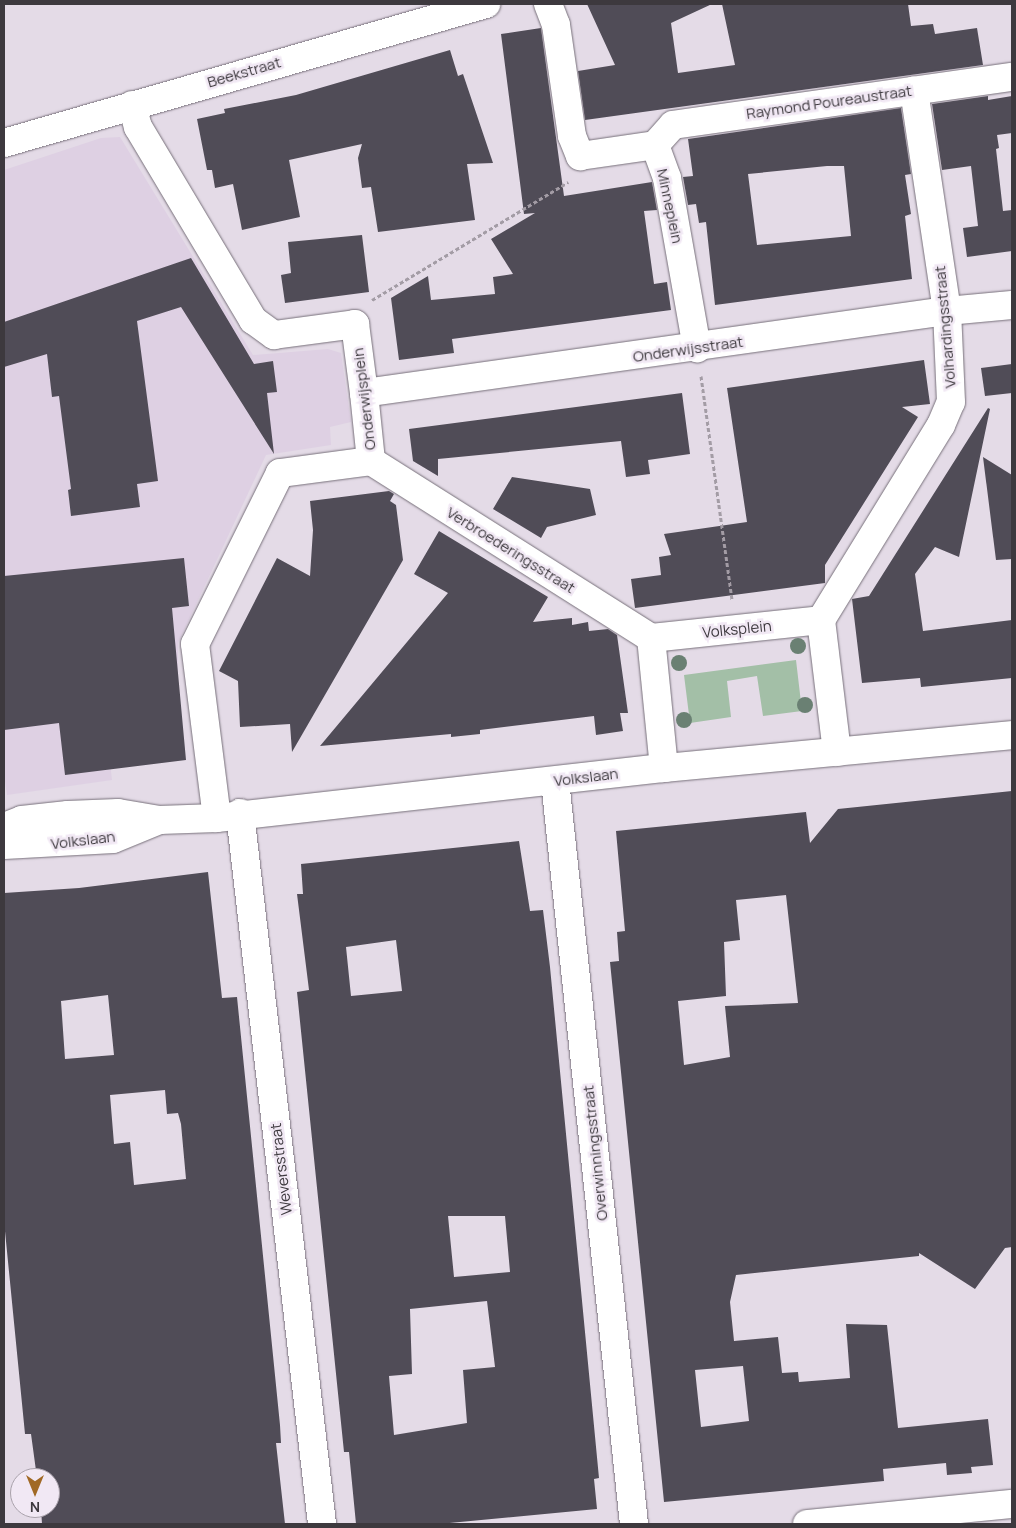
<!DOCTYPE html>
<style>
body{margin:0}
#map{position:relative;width:1016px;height:1528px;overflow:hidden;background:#e4dbe7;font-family:Manrope,sans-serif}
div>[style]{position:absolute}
.built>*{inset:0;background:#ded0e3}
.green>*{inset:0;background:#a3bfa7}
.building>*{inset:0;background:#504c57}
.path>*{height:3px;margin-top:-1.5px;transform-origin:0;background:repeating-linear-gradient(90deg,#a39ca5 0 4px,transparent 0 6.5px)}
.roads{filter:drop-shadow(0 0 1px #77707a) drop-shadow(0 0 1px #77707a)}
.street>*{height:28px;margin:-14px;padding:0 14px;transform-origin:14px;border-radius:14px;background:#fff}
.trees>*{width:16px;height:16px;margin:-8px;border-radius:50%;background:#6a8073}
span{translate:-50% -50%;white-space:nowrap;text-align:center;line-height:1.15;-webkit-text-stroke:5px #f1e8f4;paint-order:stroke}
.street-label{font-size:15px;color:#3d393e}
.frame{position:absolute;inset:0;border:5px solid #3d393e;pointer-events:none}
.north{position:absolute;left:10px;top:1468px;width:50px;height:50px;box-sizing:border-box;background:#f1e8f4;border:1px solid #a9a2ab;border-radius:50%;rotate:180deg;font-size:14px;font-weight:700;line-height:20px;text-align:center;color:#3d393e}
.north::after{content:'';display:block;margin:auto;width:18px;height:22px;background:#a16925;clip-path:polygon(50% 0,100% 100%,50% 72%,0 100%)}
</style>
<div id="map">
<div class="built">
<div style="clip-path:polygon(120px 137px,253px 355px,328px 349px,341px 353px,351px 422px,330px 427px,331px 445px,266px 455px,178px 643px,178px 673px,101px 681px,112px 780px,7px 795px,4px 775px,4px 170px,101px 138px)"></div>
</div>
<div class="green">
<div style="clip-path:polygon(796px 660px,802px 711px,763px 716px,757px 676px,727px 681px,731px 717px,690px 723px,684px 675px)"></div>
</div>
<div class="building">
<div style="clip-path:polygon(587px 4px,712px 4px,671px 23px,678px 73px,735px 65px,722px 4px,908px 4px,911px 26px,933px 24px,935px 34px,977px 28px,983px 65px,585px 120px,578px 71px,615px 65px)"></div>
<div style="clip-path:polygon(541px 28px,564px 196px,652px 182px,657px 210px,644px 211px,654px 284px,667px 282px,671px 310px,452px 339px,454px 353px,399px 360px,391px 298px,428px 276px,431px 300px,495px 294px,493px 277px,513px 274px,491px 239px,535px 213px,524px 214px,501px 34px)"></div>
<div style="clip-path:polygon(450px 50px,458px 76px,463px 74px,493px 163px,467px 164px,475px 220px,378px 232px,371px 187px,362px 188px,358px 158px,362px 144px,289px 160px,300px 217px,242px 230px,233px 184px,215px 188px,212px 170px,207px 170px,197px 119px,225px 113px,224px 109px,296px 95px)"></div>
<div style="clip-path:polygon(988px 96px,988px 100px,1012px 96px,1012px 133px,997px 135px,999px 148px,996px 149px,1003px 211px,1012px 210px,1012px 251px,967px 257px,963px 228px,978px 226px,971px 166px,942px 170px,932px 104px)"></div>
<div style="clip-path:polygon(evenodd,901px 108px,911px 174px,905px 175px,911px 214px,905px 216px,912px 279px,715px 305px,706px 222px,699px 223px,696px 204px,688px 205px,683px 177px,693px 176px,688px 139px,901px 108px,827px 166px,844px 166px,851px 236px,757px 245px,748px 174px,827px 166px)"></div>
<div style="clip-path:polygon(362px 235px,369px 292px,285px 303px,281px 275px,291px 273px,288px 242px)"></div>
<div style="clip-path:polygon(191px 258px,254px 364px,273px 361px,277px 392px,267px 393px,274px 454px,181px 307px,137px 321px,158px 481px,137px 484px,140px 507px,71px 516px,68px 490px,71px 489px,59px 396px,52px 397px,47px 354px,4px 367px,4px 322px)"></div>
<div style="clip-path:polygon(924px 360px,930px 404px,902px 407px,918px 417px,825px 565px,825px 583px,635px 608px,631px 579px,661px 575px,659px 557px,671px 555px,664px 534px,747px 522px,727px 388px)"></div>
<div style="clip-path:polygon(1012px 364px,1012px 393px,985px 396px,981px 368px)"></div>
<div style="clip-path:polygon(682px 393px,690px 454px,648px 460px,650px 474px,626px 477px,621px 441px,438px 459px,438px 476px,413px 461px,409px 429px)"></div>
<div style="clip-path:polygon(988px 408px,990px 409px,959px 557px,935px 547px,915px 574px,923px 631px,1012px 620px,1012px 678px,921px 687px,920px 678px,862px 683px,852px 599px,869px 596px)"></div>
<div style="clip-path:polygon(983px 457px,1012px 475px,1012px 559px,996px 560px)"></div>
<div style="clip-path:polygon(512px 477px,590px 489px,596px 515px,547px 527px,541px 538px,493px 509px)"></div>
<div style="clip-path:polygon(389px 491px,394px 494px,390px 501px,396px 505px,403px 560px,292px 752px,290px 724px,240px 727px,238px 681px,219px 671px,277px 558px,310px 576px,313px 530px,310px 501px)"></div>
<div style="clip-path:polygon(439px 531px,548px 597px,533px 622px,572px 618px,572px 625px,588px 622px,589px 631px,608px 629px,617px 635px,628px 713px,620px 713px,623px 731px,596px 735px,594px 716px,480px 730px,480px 734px,451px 737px,451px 734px,320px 746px,448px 593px,414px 574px)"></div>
<div style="clip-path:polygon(184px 558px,189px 606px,172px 608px,186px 760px,65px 775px,59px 723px,4px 730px,4px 576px)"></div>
<div style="clip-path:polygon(evenodd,1012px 791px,1012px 1247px,1005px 1248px,975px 1289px,919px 1253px,919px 1256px,736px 1275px,730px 1302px,734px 1341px,778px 1337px,782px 1373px,798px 1372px,799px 1382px,850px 1378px,846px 1324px,887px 1325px,898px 1428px,988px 1419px,993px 1465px,971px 1467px,972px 1473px,947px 1475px,946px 1463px,883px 1469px,884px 1481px,664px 1502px,610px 962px,619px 961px,617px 932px,625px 931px,616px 831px,806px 812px,810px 843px,838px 809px,1012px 791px,786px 895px,798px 1003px,725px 1006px,730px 1057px,684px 1065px,678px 1001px,726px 996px,724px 942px,740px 940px,736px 900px,786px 895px,1012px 791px,743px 1366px,749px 1421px,701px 1427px,695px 1370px,743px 1366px)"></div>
<div style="clip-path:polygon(evenodd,519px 841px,530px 911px,543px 910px,550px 967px,599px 1478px,594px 1479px,597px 1509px,439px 1524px,356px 1524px,349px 1452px,344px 1452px,297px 992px,309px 990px,297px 894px,303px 894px,301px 864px,519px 841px,396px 940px,402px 991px,351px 996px,346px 947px,396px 940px,519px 841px,448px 1216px,505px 1216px,510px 1272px,454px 1277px,448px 1216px,519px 841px,487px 1301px,495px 1367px,463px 1370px,467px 1423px,394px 1435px,389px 1376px,412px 1374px,410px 1309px,487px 1301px)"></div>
<div style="clip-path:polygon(evenodd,208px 872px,222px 998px,237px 997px,280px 1425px,281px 1443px,276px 1443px,285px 1524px,42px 1524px,41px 1508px,50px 1508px,50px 1478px,37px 1478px,31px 1434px,25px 1434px,4px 1221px,4px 893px,79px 888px,208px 872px,108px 995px,114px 1055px,65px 1059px,61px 1001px,108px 995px,208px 872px,165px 1090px,167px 1114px,178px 1113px,181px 1124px,186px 1179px,134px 1185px,130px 1142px,114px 1144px,110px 1095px,165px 1090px)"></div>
</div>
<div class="path">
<div style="left:372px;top:300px;width:229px;rotate:-31deg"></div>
<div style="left:701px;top:376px;width:226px;rotate:82.1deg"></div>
</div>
<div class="roads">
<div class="street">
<div style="left:548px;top:4px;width:22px;rotate:69deg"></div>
<div style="left:556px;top:25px;width:112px;rotate:81.8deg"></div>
<div style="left:572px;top:136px;width:22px;rotate:68deg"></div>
<div style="left:580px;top:156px;width:76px;rotate:-8.3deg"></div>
<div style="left:655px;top:145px;width:35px;rotate:70deg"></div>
<div style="left:667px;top:178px;width:173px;rotate:80deg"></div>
<div style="left:132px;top:105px;width:23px;rotate:75deg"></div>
<div style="left:138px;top:127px;width:225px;rotate:59.2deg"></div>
<div style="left:253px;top:320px;width:26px;rotate:36deg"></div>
<div style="left:274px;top:335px;width:82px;rotate:-7.7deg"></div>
<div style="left:355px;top:324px;width:70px;rotate:82.6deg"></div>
<div style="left:364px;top:393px;width:68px;rotate:84.1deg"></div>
<div style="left:371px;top:461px;width:92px;rotate:172.5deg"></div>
<div style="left:280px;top:473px;width:191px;rotate:116.4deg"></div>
<div style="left:195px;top:644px;width:175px;rotate:82.8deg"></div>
<div style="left:4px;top:143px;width:502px;rotate:-16.09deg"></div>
<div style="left:655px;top:145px;width:27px;rotate:-48deg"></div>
<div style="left:673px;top:125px;width:342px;rotate:-8.1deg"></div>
<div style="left:364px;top:393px;width:589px;rotate:-8.01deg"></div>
<div style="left:947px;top:311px;width:65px;rotate:-5.3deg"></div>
<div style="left:371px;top:461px;width:331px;rotate:32.3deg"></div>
<div style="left:821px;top:620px;width:229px;rotate:-58.4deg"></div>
<div style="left:941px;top:425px;width:25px;rotate:-67deg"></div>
<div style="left:951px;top:402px;width:91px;rotate:-92.5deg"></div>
<div style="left:947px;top:311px;width:223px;rotate:-98.5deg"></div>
<div style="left:664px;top:768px;width:131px;rotate:-95.7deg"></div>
<div style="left:651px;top:638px;width:171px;rotate:-6deg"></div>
<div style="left:821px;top:620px;width:133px;rotate:83.1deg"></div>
<div style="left:555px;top:781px;width:747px;rotate:83.93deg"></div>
<div style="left:240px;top:813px;width:716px;rotate:83.42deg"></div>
<div style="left:4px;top:827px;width:19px;rotate:-21deg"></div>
<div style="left:22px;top:820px;width:46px;rotate:-6.2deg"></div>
<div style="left:68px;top:815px;width:50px;rotate:-2.3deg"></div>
<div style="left:118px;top:813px;width:42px;rotate:9.7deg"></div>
<div style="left:159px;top:820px;width:58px;rotate:-2deg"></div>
<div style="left:217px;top:818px;width:450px;rotate:-6.4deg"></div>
<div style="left:664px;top:768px;width:350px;rotate:-5.4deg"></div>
<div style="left:4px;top:845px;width:109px;rotate:-3.2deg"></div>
<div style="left:113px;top:839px;width:50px;rotate:-22.4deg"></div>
<div style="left:807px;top:1524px;width:206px;rotate:-5.6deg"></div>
</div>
</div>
<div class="trees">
<div style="left:798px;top:646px"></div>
<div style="left:679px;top:663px"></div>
<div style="left:805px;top:705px"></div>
<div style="left:684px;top:720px"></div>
</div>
<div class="street-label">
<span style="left:244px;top:72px;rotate:-16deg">Beekstraat</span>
<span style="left:829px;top:102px;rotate:-8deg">Raymond Poureaustraat</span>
<span style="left:670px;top:206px;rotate:78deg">Minneplein</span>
<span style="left:945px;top:327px;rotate:-95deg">Volhardingsstraat</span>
<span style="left:688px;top:349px;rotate:-8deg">Onderwijsstraat</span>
<span style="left:364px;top:399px;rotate:-97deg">Onderwijsplein</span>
<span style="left:511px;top:550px;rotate:32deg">Verbroederingsstraat</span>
<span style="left:737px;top:629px;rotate:-6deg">Volksplein</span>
<span style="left:586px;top:777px;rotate:-7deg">Volkslaan</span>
<span style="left:83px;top:840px;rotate:-7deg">Volkslaan</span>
<span style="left:595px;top:1153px;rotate:-96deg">Overwinningsstraat</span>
<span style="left:281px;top:1169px;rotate:-97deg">Weversstraat</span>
</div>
<div class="frame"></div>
<div class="north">N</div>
</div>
